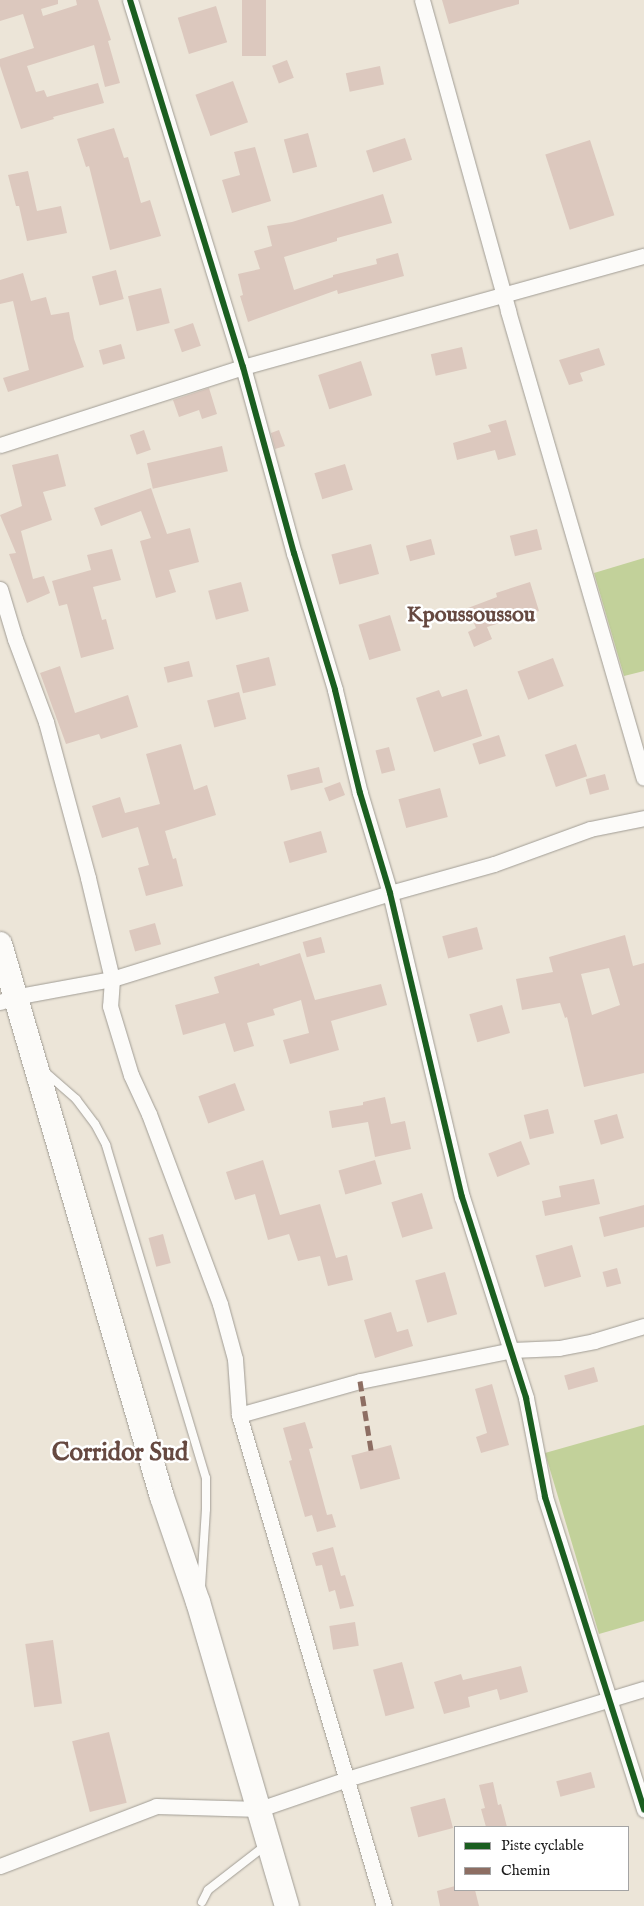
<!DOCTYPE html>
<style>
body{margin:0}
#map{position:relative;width:644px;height:1906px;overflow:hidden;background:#ece5d8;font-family:"IM FELL English",serif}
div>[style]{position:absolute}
.green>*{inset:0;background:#c2d19a}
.building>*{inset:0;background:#dcc8be;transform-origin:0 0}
.roads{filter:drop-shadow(0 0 1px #a19d95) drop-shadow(0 0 1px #a19d95)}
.service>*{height:8px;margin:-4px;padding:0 4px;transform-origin:4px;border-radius:4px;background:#fcfbf9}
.minor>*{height:15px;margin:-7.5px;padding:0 7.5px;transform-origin:7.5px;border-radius:7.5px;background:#fcfbf9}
.trunk>*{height:24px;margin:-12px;padding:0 12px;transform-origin:12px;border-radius:12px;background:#fcfbf9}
.quiet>*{height:5px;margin-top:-2.5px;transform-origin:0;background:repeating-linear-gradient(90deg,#8d6e63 0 10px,transparent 0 15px)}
.cycleway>*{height:6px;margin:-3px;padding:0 3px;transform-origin:3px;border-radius:3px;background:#1b5e20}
span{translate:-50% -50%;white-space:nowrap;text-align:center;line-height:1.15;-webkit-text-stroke:5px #fff;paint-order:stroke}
.quarter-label{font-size:22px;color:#664941;font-weight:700}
.district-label{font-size:25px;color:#664941;font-weight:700}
.legend{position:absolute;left:454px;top:1826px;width:175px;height:65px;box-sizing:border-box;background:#fff;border:1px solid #a4a4a4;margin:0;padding:6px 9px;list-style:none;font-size:15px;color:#1c1c1c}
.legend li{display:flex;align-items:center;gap:10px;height:25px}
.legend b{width:25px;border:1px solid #a4a4a4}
</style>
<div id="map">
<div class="green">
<div style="clip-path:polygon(644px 558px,644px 671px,624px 676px,594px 573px)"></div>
<div style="clip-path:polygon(644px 1425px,644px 1621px,599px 1634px,545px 1453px)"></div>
</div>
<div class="building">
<div style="clip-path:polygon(0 0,58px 0,58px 4px,41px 9px,43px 16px,77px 5px,76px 0,98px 0,111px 40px,108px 41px,120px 83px,105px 87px,94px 45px,27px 66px,36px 92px,44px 90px,47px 97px,98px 83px,104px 103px,53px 117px,54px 119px,21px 129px,0 66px,0 59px,34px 48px,23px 14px,0 21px)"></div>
<div style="left:242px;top:0;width:24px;height:56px"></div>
<div style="clip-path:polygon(442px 0,519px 0,519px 4px,449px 24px)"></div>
<div style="left:216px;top:6px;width:38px;height:40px;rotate:73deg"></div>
<div style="left:287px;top:60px;width:19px;height:16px;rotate:69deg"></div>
<div style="left:380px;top:66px;width:19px;height:35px;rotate:78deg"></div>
<div style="left:233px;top:81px;width:44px;height:40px;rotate:70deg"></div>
<div style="clip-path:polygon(114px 128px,124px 158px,128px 157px,141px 203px,150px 200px,161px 236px,110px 250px,89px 166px,86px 167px,77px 139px)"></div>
<div style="left:308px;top:133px;width:35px;height:25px;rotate:75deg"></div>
<div style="left:405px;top:138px;width:23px;height:41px;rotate:72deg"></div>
<div style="left:590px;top:140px;width:79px;height:47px;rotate:72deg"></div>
<div style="clip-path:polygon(255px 147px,271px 201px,232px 213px,222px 180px,240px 175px,234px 152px)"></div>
<div style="clip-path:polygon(28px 171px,37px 211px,61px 206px,67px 233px,27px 241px,19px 206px,16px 206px,8px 175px)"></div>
<div style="clip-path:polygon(383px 194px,392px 223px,337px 238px,337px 241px,284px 257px,294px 290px,333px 277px,333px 275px,377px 264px,376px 259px,398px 253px,404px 276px,338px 294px,337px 290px,248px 322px,240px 296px,243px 295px,238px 274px,260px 269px,254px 251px,272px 246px,267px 226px,292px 222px)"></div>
<div style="left:116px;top:270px;width:30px;height:25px;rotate:75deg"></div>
<div style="clip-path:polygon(23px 273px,31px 301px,46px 297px,51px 315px,69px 312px,74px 339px,84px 367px,8px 392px,3px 378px,29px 370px,13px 301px,0 304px,0 280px)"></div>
<div style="left:161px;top:288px;width:36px;height:34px;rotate:76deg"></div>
<div style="left:193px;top:323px;width:24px;height:20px;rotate:71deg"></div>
<div style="left:121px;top:344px;width:15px;height:23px;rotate:74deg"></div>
<div style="left:462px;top:347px;width:22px;height:32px;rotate:77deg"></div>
<div style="clip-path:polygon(599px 348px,605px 365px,580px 373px,583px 381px,569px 385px,559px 360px)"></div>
<div style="left:361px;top:361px;width:36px;height:45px;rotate:72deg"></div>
<div style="clip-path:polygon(209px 388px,217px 414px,202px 419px,199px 410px,179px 417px,173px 400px)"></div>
<div style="clip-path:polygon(506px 420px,516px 455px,498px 460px,495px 450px,457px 460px,453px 443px,491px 432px,488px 425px)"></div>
<div style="left:144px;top:430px;width:21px;height:15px;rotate:71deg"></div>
<div style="clip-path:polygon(279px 430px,285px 446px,275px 449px,271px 433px)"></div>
<div style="left:222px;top:446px;width:26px;height:77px;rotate:77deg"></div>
<div style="clip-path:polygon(58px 454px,66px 486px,43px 492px,52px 520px,21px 531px,33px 579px,44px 576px,50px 593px,27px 603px,9px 554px,16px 553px,0 515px,22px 506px,12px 465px)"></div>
<div style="left:345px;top:464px;width:27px;height:32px;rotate:73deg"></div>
<div style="clip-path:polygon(151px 488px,167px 534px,190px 528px,199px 562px,169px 570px,176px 592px,156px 598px,140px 541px,151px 538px,141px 511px,101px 526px,94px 508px)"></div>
<div style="left:537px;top:529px;width:21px;height:28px;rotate:76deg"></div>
<div style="left:431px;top:539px;width:16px;height:26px;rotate:75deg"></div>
<div style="left:371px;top:544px;width:31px;height:41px;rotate:75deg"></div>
<div style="clip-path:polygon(112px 549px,121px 580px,93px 587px,102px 620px,106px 619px,114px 649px,81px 658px,67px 604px,59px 606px,52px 581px,91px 570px,87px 555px)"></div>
<div style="left:241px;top:582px;width:30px;height:34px;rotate:75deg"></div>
<div style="clip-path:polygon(530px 582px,539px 611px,487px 627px,492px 639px,474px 647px,468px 632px,476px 628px,468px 608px,497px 597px,496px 593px)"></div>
<div style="left:390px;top:615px;width:37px;height:33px;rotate:73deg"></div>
<div style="left:269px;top:657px;width:29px;height:34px;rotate:76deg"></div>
<div style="left:553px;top:658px;width:30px;height:38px;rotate:69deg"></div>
<div style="left:189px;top:661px;width:16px;height:26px;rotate:76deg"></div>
<div style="clip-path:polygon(60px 666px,75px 713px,128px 695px,138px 727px,101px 739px,99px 734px,66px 744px,40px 673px)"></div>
<div style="clip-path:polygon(467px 689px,482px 736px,434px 752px,416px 698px,439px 690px,442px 697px)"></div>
<div style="left:239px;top:692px;width:28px;height:33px;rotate:75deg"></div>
<div style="left:499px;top:735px;width:22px;height:28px;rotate:72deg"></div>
<div style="clip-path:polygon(181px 744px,194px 790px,207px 785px,216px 815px,165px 831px,173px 859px,176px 858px,183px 886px,146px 896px,138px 868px,149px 865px,138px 827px,102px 838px,92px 806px,120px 797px,125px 813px,160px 804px,146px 754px)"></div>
<div style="left:576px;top:744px;width:34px;height:33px;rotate:71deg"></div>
<div style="left:389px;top:747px;width:24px;height:14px;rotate:75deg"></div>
<div style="left:319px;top:767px;width:16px;height:33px;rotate:76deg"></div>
<div style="left:605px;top:774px;width:16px;height:20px;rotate:75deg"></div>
<div style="left:340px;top:782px;width:14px;height:17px;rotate:69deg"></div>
<div style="left:440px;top:788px;width:30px;height:43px;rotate:75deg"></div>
<div style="left:321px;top:831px;width:22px;height:39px;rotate:74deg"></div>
<div style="left:155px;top:923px;width:22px;height:27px;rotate:74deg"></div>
<div style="left:477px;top:927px;width:23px;height:36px;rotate:75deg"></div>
<div style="clip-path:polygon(evenodd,625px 935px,633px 966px,644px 963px,644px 1073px,584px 1087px,567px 1017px,565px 1018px,560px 1003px,522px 1010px,516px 979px,553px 972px,549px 957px,625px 935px,609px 968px,620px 1005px,592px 1015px,581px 974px,609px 968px)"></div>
<div style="left:321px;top:937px;width:16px;height:19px;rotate:75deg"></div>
<div style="clip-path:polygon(300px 953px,315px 1000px,381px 984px,387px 1005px,331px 1021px,339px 1050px,290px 1064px,283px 1040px,309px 1033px,301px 1000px,273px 1009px,275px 1015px,247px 1023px,254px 1046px,234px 1052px,225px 1023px,183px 1035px,175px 1005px,219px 993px,214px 977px,259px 963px,260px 966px)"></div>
<div style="left:502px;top:1005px;width:29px;height:34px;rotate:74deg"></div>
<div style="left:235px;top:1083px;width:29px;height:39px;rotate:70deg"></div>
<div style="clip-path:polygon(385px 1097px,391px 1124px,405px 1121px,411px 1149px,375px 1157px,368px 1122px,332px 1128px,329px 1111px,363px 1105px,363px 1102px)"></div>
<div style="left:548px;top:1109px;width:25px;height:25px;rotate:76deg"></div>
<div style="left:617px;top:1114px;width:25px;height:24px;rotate:74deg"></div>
<div style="left:521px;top:1141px;width:25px;height:35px;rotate:69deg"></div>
<div style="clip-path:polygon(263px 1160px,280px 1215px,320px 1204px,336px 1258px,347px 1255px,353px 1280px,328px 1286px,320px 1256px,298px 1261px,289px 1234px,268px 1240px,255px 1194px,235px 1200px,226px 1172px)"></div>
<div style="left:375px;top:1160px;width:25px;height:38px;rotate:74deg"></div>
<div style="clip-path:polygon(594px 1179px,600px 1204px,545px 1216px,542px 1201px,561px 1197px,559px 1186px)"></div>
<div style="left:422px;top:1193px;width:37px;height:32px;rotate:73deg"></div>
<div style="clip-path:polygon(644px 1205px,644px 1227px,604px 1237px,599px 1217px)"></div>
<div style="left:163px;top:1234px;width:30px;height:15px;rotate:75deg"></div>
<div style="left:572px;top:1245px;width:33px;height:38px;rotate:74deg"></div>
<div style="left:617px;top:1268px;width:16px;height:15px;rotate:75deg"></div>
<div style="left:445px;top:1272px;width:44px;height:31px;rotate:74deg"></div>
<div style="clip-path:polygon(391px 1312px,397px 1332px,408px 1329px,413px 1346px,375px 1358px,364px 1320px)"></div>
<div style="left:594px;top:1367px;width:15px;height:31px;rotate:74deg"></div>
<div style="clip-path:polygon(492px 1384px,509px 1445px,481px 1453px,476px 1437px,487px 1433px,475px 1389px)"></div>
<div style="clip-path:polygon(305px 1422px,313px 1448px,309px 1449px,327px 1515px,332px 1514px,336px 1527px,317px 1532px,312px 1515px,305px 1517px,289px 1461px,292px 1460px,283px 1428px)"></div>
<div style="left:391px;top:1445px;width:35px;height:41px;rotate:75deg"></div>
<div style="clip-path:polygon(333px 1547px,341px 1576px,345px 1575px,354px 1606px,340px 1609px,335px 1590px,329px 1592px,322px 1565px,316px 1566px,312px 1553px)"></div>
<div style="left:355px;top:1622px;width:24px;height:26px;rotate:81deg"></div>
<div style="left:53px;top:1640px;width:64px;height:28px;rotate:82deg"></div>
<div style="left:402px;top:1662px;width:48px;height:30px;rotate:75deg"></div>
<div style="clip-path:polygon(521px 1666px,528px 1692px,500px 1700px,497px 1689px,468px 1697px,470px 1707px,444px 1714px,434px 1682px,461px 1674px,463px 1680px)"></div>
<div style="left:109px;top:1732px;width:73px;height:38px;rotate:76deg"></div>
<div style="left:591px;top:1772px;width:16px;height:36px;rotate:75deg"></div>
<div style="clip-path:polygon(493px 1782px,498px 1805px,501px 1804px,507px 1827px,486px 1827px,481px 1809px,485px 1808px,479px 1785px)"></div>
<div style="left:445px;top:1798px;width:31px;height:36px;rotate:75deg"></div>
<div style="clip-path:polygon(455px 1886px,455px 1890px,475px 1890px,479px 1906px,440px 1906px,437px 1891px)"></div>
</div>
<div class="roads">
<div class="service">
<div style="left:44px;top:1071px;width:43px;rotate:41.2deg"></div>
<div style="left:76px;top:1099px;width:31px;rotate:53deg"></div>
<div style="left:95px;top:1124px;width:24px;rotate:62deg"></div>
<div style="left:106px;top:1145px;width:348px;rotate:73.3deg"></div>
<div style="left:206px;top:1478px;width:31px;rotate:90deg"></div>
<div style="left:206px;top:1509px;width:77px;rotate:93.7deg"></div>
<div style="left:202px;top:1902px;width:13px;rotate:-63deg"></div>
<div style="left:208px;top:1890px;width:73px;rotate:-37.8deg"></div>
</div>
<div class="minor">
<div style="left:130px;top:0;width:384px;rotate:72.9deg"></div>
<div style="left:243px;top:367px;width:193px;rotate:74.7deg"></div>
<div style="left:294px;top:553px;width:143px;rotate:73.3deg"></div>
<div style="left:335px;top:690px;width:106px;rotate:76.4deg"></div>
<div style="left:360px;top:793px;width:104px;rotate:73.3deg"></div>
<div style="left:390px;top:893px;width:312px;rotate:76.7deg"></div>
<div style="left:462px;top:1197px;width:211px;rotate:72.3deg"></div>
<div style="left:526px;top:1398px;width:101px;rotate:79.1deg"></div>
<div style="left:545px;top:1497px;width:328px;rotate:72.4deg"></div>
<div style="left:422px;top:0;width:323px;rotate:74.5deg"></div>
<div style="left:508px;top:311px;width:486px;rotate:73.8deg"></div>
<div style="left:0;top:445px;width:255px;rotate:-17.8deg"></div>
<div style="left:243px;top:367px;width:416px;rotate:-15.5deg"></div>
<div style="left:0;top:589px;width:52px;rotate:73.3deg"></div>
<div style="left:15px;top:639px;width:89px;rotate:69.5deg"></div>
<div style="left:46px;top:722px;width:162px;rotate:74.9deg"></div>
<div style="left:88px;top:878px;width:104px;rotate:76.6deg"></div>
<div style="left:112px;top:979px;width:27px;rotate:94deg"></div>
<div style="left:110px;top:1006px;width:72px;rotate:73.1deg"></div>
<div style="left:131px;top:1075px;width:43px;rotate:65.2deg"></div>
<div style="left:149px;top:1114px;width:203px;rotate:69.5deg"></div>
<div style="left:220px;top:1304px;width:57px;rotate:74.7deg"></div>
<div style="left:235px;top:1359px;width:56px;rotate:85.9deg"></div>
<div style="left:239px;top:1415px;width:126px;rotate:-15.7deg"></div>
<div style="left:360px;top:1381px;width:155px;rotate:-11.5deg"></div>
<div style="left:512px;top:1350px;width:47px;rotate:-2.4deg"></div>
<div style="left:559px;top:1348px;width:36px;rotate:-11deg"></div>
<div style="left:594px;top:1341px;width:52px;rotate:-16.7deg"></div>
<div style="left:0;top:1002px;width:15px;rotate:-20deg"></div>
<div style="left:14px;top:997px;width:100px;rotate:-10.4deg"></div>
<div style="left:112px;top:979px;width:291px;rotate:-17.2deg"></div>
<div style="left:390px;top:893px;width:108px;rotate:-15.6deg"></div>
<div style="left:494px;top:864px;width:102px;rotate:-20deg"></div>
<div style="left:590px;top:829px;width:55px;rotate:-11.5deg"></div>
<div style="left:239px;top:1415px;width:512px;rotate:73.55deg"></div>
<div style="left:0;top:1866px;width:167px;rotate:-21deg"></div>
<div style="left:156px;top:1806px;width:104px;rotate:1.7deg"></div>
<div style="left:260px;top:1809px;width:92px;rotate:-19deg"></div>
<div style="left:347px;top:1779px;width:310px;rotate:-16.9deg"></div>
</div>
<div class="trunk">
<div style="left:0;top:944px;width:576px;rotate:73.67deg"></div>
<div style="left:162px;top:1497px;width:111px;rotate:71.1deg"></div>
<div style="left:198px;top:1602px;width:317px;rotate:73.7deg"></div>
</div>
</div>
<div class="quiet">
<div style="left:360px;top:1381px;width:70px;rotate:80.9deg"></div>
</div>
<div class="cycleway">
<div style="left:130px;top:0;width:384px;rotate:72.9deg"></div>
<div style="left:243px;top:367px;width:193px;rotate:74.7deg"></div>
<div style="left:294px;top:553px;width:143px;rotate:73.3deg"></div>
<div style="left:335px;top:690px;width:106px;rotate:76.4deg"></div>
<div style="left:360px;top:793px;width:104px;rotate:73.3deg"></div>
<div style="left:390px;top:893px;width:312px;rotate:76.7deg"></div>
<div style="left:462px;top:1197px;width:211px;rotate:72.3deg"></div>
<div style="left:526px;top:1398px;width:101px;rotate:79.1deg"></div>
<div style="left:545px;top:1497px;width:328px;rotate:72.4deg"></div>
</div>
<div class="quarter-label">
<span style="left:471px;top:616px">Kpoussoussou</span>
</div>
<div class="district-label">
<span style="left:120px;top:1453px">Corridor Sud</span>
</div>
<ul class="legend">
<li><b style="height:6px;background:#1b5e20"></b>Piste cyclable</li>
<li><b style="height:6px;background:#8d6e63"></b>Chemin</li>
</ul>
</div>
